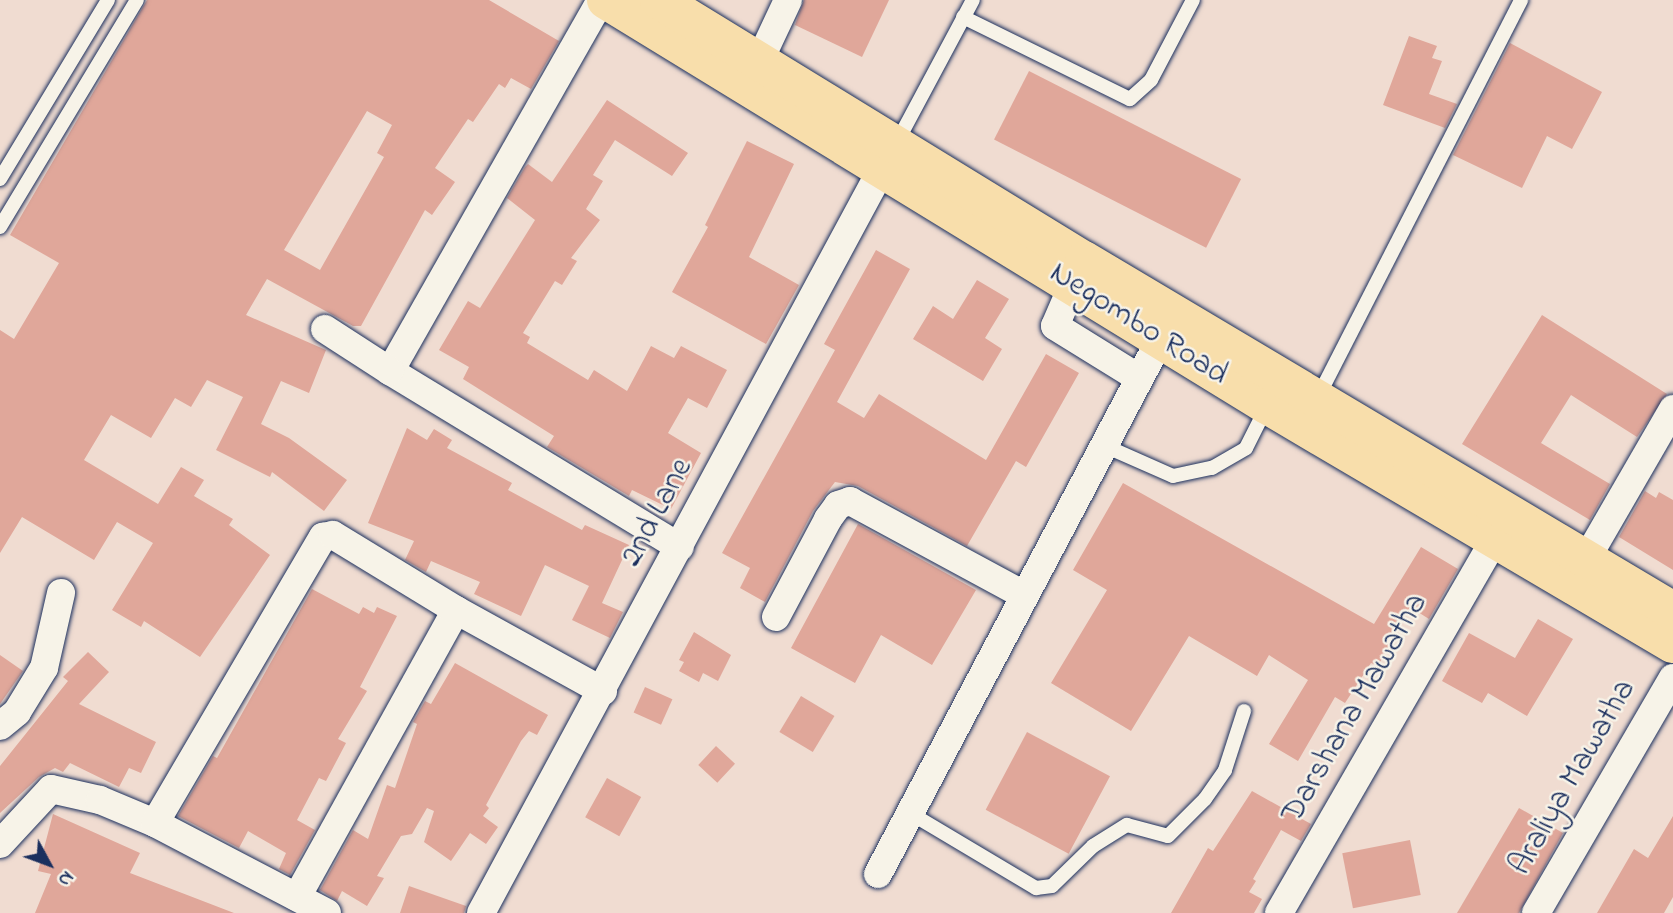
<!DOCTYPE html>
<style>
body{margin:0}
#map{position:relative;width:1673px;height:913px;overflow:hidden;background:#f0dcd1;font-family:"Indie Flower",sans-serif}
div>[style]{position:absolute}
.building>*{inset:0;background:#e0a79a;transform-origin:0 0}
.roads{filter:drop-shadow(0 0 2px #1b2f5e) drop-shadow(0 0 2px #1b2f5e)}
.service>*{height:14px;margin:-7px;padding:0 7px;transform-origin:7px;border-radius:7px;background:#f7f3e8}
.minor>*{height:28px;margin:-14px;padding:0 14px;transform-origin:14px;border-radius:14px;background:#f7f3e8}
.trunk>*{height:38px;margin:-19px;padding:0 19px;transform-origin:19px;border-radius:19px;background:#f8deab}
span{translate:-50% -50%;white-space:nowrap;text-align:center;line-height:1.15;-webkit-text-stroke:5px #f7f3e8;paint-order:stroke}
.street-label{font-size:32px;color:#1b2f5e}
.north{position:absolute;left:14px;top:829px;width:70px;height:70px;-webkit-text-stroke:5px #f7f3e8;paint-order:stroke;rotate:131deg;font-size:19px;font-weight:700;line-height:28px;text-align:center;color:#1b2f5e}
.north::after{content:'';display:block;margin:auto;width:24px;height:32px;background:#1b2f5e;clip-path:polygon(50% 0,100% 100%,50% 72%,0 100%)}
</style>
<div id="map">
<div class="building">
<div style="clip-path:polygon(evenodd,147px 0,489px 0,559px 41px,531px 89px,511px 78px,505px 88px,499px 84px,473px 122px,468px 119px,435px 168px,455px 182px,432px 215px,425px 210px,361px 326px,353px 326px,267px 279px,246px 315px,326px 350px,309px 393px,281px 381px,261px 424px,289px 438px,347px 480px,324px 511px,272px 472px,270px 477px,216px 450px,243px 397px,207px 380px,191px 407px,175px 398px,151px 438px,111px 415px,84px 460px,158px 504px,181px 467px,204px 480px,194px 496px,233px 519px,229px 525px,270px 555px,200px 657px,144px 621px,141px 627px,112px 610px,153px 543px,117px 522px,94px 560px,22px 517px,0 553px,0 330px,14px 339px,59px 263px,10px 235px,147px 0,367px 111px,392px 125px,377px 153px,384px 157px,320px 270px,284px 250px,367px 111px)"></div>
<div style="clip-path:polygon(804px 0,889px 0,862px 57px,795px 25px)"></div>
<div style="clip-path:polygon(1409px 36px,1437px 46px,1432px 58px,1442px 61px,1429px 94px,1457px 104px,1445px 128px,1383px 105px)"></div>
<div style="clip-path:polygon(1510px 43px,1602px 92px,1572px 149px,1547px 136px,1522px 188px,1453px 155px)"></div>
<div style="left:1029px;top:71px;width:238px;height:77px;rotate:27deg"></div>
<div style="clip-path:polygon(607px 100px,688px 153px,672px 176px,615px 140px,593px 175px,603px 181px,586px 209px,600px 220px,571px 258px,577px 261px,562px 285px,555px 281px,523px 333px,530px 337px,527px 343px,588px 380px,594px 370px,627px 391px,651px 346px,674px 358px,681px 346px,727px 370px,707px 408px,688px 398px,668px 433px,701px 453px,671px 509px,632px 490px,629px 496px,547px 447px,554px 436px,463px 379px,469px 367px,439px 350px,468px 301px,480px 308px,535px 220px,507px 198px,525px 167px,528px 164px,552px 182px)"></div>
<div style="clip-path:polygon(747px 141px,794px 164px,749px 257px,799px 285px,766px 344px,672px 292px,708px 227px,705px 225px)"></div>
<div style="clip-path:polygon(876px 250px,910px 269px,837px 402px,864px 418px,879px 394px,986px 460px,1046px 354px,1079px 373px,1026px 467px,1016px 461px,967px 546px,858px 486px,835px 482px,813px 511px,765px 602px,740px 588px,750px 568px,722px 553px,835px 350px,824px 344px)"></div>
<div style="clip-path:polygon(977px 280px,1009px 299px,985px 338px,1002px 349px,983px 381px,913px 339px,933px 306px,953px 319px)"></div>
<div style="clip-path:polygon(1542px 315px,1667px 394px,1637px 437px,1571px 395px,1541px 443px,1610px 484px,1590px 520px,1462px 444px)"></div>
<div style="clip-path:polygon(407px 428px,427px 440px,434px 429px,452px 440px,447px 448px,512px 483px,508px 490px,582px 530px,585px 525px,629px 545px,602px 603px,623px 612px,610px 638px,572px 620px,589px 586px,545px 565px,521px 616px,474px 594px,480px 582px,431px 561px,426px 572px,405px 560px,414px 541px,368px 523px)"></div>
<div style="clip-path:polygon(1123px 483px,1374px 624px,1421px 547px,1458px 569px,1429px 619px,1410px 607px,1378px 666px,1371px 663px,1345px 703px,1335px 697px,1298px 761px,1269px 744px,1308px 680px,1269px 655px,1257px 676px,1189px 636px,1131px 731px,1051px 683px,1107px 590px,1073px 570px)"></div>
<div style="clip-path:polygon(1645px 491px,1656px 498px,1659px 492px,1673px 500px,1673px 570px,1619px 537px)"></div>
<div style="clip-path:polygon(858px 524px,976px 590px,932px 665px,881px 635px,855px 683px,791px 648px)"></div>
<div style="clip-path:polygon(312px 589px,359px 614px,363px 607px,374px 613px,377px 607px,397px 616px,360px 687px,367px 691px,338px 739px,346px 743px,326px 781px,319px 778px,297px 820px,315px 830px,290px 875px,279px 869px,286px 853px,248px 831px,239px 848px,178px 816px,213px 756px,217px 758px)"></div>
<div style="clip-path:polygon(1538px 619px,1573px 639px,1527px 716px,1488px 693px,1482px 703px,1442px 681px,1469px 633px,1515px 658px)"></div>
<div style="clip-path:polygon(694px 632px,731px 655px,718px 681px,703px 673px,699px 682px,679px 671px,684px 662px,679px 660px)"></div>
<div style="clip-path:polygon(88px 652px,109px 672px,79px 704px,156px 742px,141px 773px,129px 768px,119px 787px,70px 763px,63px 772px,55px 768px,39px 777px,0 813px,0 766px,68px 681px,63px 677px)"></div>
<div style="clip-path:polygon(0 655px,23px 671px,0 704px)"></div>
<div style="clip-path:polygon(455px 663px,548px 715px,537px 735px,529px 731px,521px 741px,486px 805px,489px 808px,483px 816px,498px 827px,486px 844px,470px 833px,451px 861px,424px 842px,434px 811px,427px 808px,412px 834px,401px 836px,377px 876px,384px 878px,367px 906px,342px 891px,337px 901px,320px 890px,353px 830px,368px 839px,387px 785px,395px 788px,417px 724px,413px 722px,425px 701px,431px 704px)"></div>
<div style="left:645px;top:687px;width:30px;height:28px;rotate:24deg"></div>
<div style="left:801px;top:696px;width:39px;height:42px;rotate:31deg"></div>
<div style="left:1027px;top:732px;width:94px;height:88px;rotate:28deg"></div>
<div style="left:716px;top:746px;width:26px;height:26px;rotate:43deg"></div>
<div style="left:607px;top:778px;width:39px;height:45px;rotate:29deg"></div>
<div style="clip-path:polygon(1252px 791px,1311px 824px,1301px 841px,1281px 830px,1253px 879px,1256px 881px,1249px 892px,1262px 899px,1254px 913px,1171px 913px,1208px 848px,1213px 851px)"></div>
<div style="clip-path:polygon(1519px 808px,1563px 833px,1519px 913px,1457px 913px)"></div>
<div style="clip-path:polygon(53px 814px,140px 853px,130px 873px,234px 913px,35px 913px,51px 874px,38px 871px)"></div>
<div style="clip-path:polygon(1673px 816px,1673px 897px,1664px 913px,1597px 913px,1634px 849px,1648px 858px)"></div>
<div style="left:1410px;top:840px;width:56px;height:69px;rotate:79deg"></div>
<div style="clip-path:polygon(409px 886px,466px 906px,464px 913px,400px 913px)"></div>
</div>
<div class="roads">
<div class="service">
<div style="left:963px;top:17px;width:186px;rotate:26.2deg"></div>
<div style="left:1130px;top:99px;width:28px;rotate:-42deg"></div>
<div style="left:1151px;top:80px;width:90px;rotate:-62.3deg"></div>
<div style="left:896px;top:144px;width:163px;rotate:-61.9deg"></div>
<div style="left:0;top:179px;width:209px;rotate:-58.9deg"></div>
<div style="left:0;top:227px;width:265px;rotate:-58.9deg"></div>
<div style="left:1318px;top:397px;width:446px;rotate:-62.9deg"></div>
<div style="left:1105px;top:446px;width:74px;rotate:23.8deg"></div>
<div style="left:1173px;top:476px;width:40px;rotate:-12deg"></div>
<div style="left:1212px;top:468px;width:39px;rotate:-30deg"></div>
<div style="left:1246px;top:448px;width:45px;rotate:-63.4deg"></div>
<div style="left:910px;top:813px;width:147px;rotate:30.8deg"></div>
<div style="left:1036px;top:888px;width:16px;rotate:-7deg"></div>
<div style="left:1052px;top:886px;width:57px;rotate:-44.3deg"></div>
<div style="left:1093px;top:846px;width:40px;rotate:-32deg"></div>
<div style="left:1127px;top:825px;width:42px;rotate:15deg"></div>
<div style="left:1168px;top:836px;width:52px;rotate:-45deg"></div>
<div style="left:1205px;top:799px;width:35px;rotate:-55deg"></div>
<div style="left:1225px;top:770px;width:62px;rotate:-72.1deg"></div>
</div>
<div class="minor">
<div style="left:601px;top:0;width:427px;rotate:119.6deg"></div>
<div style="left:390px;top:371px;width:339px;rotate:31.3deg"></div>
<div style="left:759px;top:62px;width:68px;rotate:-64.9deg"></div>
<div style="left:1080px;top:268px;width:63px;rotate:113.3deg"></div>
<div style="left:1055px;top:326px;width:99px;rotate:31.8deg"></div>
<div style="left:325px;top:329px;width:77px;rotate:32.9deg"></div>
<div style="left:1587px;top:558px;width:172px;rotate:-60deg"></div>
<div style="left:776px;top:617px;width:111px;rotate:-62deg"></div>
<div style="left:828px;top:519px;width:17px;rotate:-54deg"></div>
<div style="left:838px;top:505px;width:13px;rotate:-18deg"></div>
<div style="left:850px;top:501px;width:198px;rotate:28.4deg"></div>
<div style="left:0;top:726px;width:22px;rotate:-39deg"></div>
<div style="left:17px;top:712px;width:52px;rotate:-58.5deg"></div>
<div style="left:44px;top:668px;width:77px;rotate:-77.2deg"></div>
<div style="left:0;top:844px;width:75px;rotate:-47.2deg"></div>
<div style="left:51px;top:789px;width:50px;rotate:12.7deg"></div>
<div style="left:100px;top:800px;width:60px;rotate:22.7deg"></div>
<div style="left:878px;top:874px;width:606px;rotate:-62.17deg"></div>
<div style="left:297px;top:897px;width:328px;rotate:-61deg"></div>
<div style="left:327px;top:913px;width:194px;rotate:-152.4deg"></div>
<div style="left:155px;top:823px;width:332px;rotate:-59.6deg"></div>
<div style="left:323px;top:537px;width:10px;rotate:-11deg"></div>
<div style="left:333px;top:535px;width:144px;rotate:31.4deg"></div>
<div style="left:456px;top:610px;width:168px;rotate:28.9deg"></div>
<div style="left:481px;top:913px;width:864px;rotate:-61.69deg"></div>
<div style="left:1279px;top:913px;width:431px;rotate:-60deg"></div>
<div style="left:1536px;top:913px;width:272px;rotate:-59.8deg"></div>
</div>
<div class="trunk">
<div style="left:606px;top:0;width:775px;rotate:31.5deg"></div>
<div style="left:1267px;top:405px;width:471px;rotate:30.5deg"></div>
<div style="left:659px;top:0;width:498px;rotate:31.5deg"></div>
<div style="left:1084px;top:260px;width:686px;rotate:30.79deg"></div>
</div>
</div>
<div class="street-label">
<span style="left:1138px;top:325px;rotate:32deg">Negombo Road</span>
<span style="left:658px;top:513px;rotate:-62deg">2nd Lane</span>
<span style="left:1356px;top:709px;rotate:-60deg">Darshana Mawatha</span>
<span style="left:1574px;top:778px;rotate:-60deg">Araliya Mawatha</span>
</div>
<div class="north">N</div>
</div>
